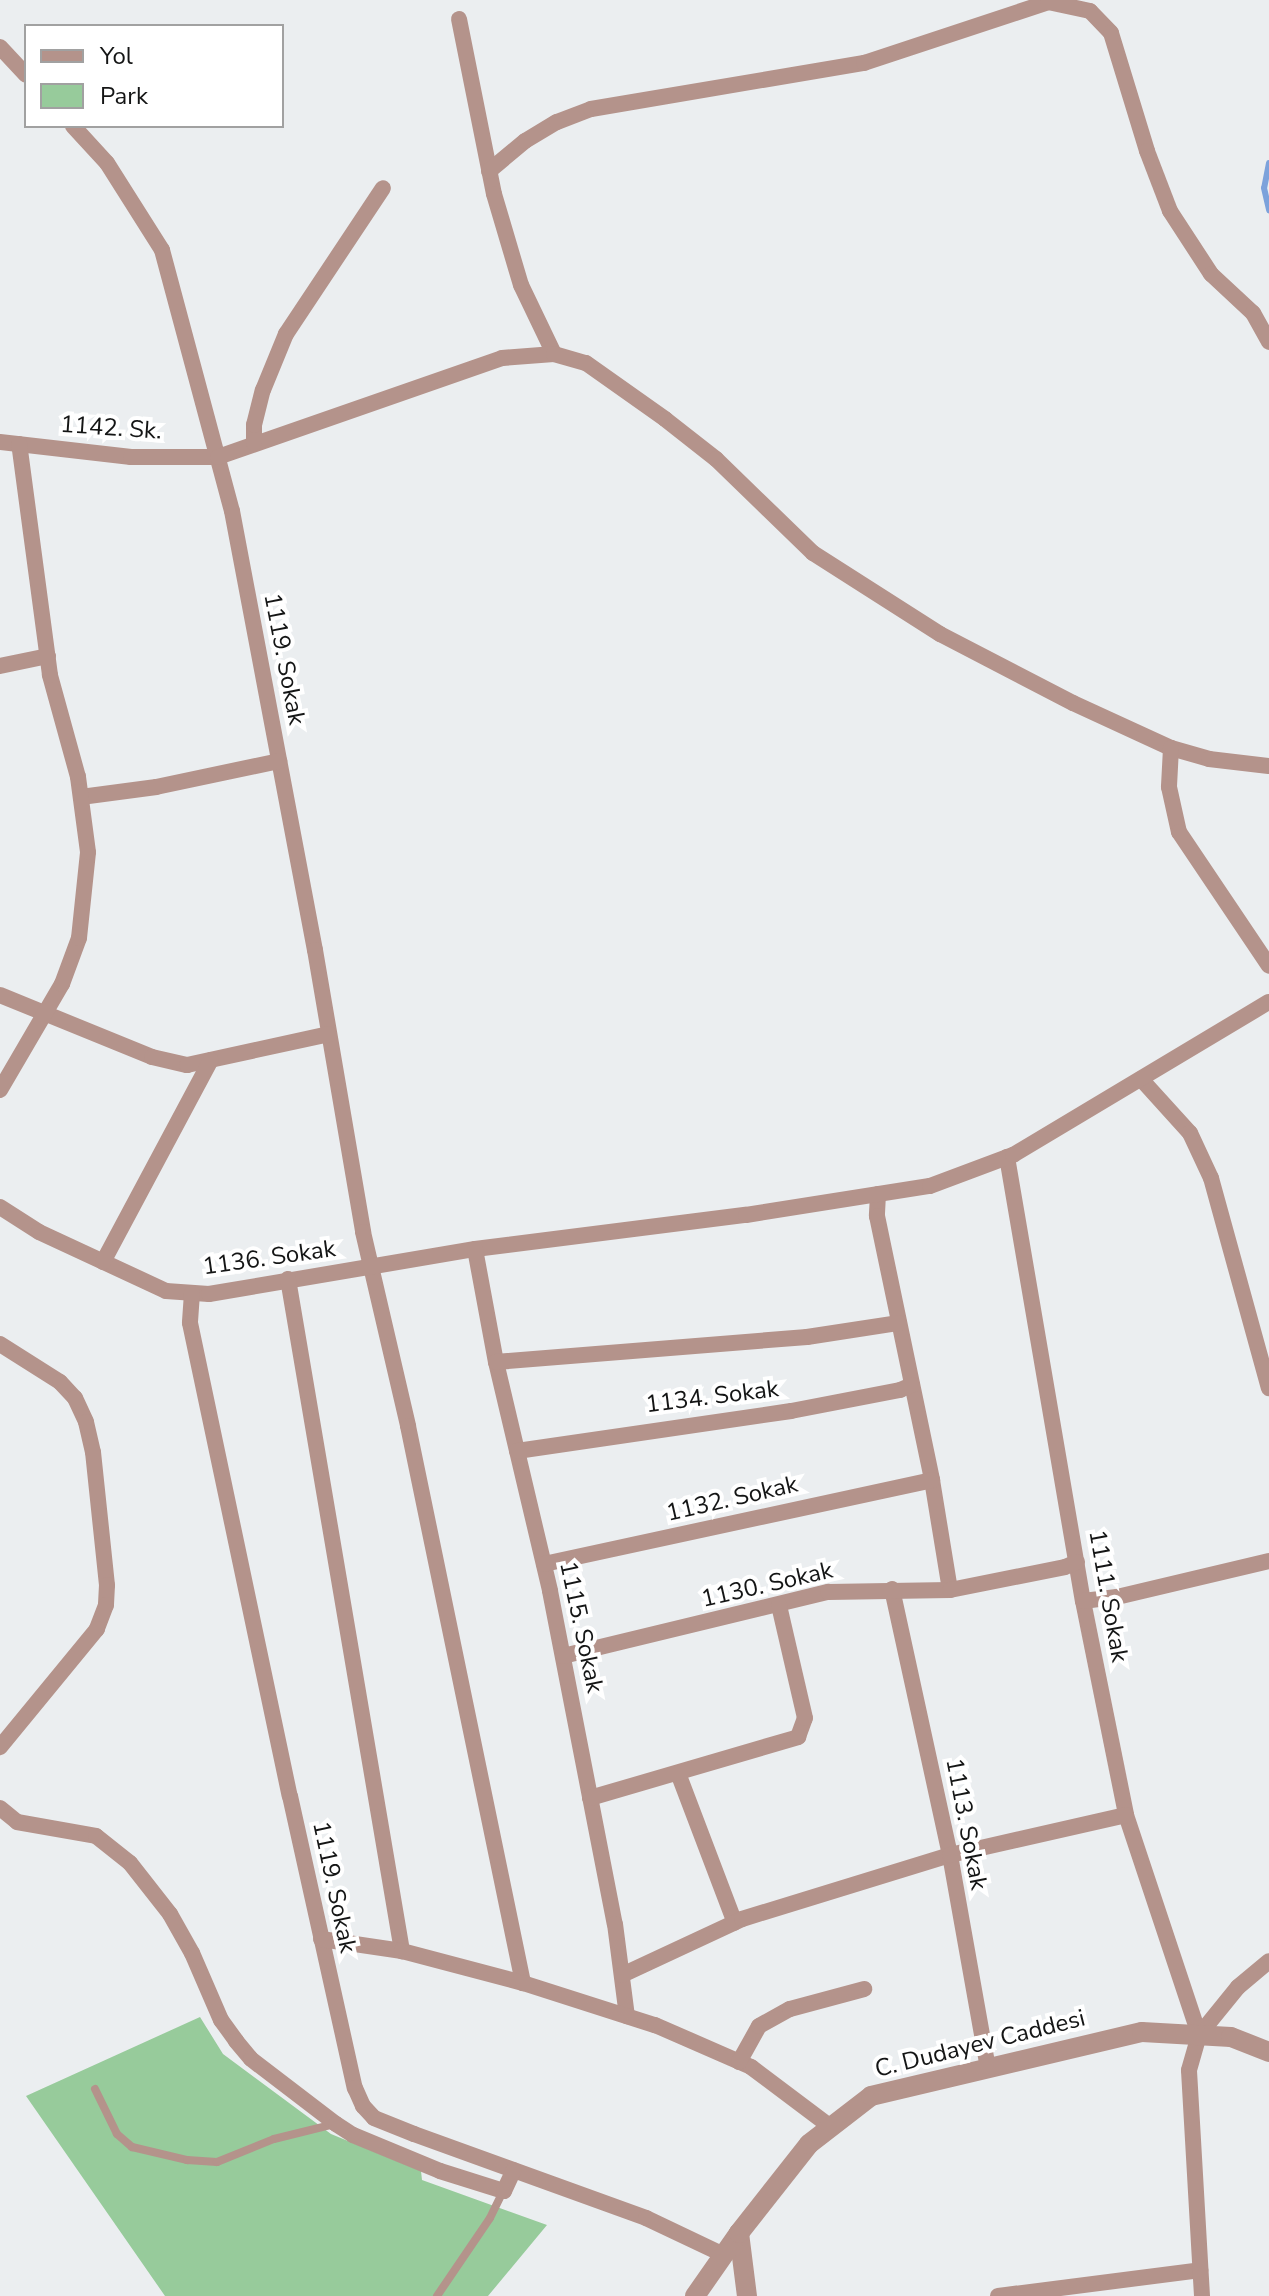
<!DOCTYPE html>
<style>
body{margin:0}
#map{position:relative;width:1269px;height:2296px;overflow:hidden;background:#ebeef0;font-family:"Nunito Sans",sans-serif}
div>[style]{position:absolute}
.green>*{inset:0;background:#97cb9b}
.stream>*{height:6px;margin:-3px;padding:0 3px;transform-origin:3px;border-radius:3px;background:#7ca2db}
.service>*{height:8px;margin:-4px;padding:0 4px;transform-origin:4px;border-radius:4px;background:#b4938b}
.minor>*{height:16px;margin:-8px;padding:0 8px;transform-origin:8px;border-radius:8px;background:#b4938b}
.tertiary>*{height:20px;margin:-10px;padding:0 10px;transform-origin:10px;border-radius:10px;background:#b4938b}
span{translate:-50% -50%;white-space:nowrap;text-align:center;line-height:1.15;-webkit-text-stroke:8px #fff;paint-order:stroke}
.street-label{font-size:24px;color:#141515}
.legend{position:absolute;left:24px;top:24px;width:260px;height:104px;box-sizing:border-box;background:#fff;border:2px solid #a1a1a1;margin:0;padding:10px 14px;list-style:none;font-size:24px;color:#141515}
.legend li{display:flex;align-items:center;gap:16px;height:40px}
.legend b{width:40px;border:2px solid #a1a1a1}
</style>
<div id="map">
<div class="green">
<div style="clip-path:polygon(200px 2017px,223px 2054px,331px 2134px,421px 2171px,422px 2180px,547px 2225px,488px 2296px,165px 2296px,26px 2096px)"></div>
</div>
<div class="stream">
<div style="left:1269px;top:163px;width:25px;rotate:101deg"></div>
<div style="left:1264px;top:188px;width:23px;rotate:77deg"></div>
</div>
<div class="service">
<div style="left:95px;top:2089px;width:50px;rotate:63.9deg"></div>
<div style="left:117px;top:2134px;width:20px;rotate:41deg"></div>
<div style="left:132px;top:2147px;width:57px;rotate:13.3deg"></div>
<div style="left:187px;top:2160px;width:30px;rotate:4deg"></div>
<div style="left:217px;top:2162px;width:61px;rotate:-22deg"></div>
<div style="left:274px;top:2139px;width:63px;rotate:-13.8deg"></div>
<div style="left:437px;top:2296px;width:94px;rotate:-55.8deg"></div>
<div style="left:490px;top:2218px;width:30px;rotate:-64deg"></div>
</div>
<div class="minor">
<div style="left:459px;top:19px;width:178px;rotate:78.7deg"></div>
<div style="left:494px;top:194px;width:95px;rotate:73.5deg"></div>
<div style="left:521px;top:285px;width:76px;rotate:64.4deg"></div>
<div style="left:0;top:47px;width:38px;rotate:47deg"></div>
<div style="left:73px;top:126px;width:50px;rotate:47.4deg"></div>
<div style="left:107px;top:163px;width:103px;rotate:57.7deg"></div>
<div style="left:162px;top:250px;width:270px;rotate:75deg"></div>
<div style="left:232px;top:511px;width:447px;rotate:79.3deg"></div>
<div style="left:315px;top:950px;width:286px;rotate:80.3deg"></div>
<div style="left:363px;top:1232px;width:199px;rotate:76.9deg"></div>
<div style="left:408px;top:1426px;width:569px;rotate:78.33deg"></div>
<div style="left:489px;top:171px;width:47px;rotate:-39.8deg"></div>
<div style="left:525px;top:141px;width:37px;rotate:-31deg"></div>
<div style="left:557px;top:122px;width:36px;rotate:-21deg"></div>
<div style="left:591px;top:109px;width:277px;rotate:-9.6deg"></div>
<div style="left:864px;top:63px;width:194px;rotate:-18.3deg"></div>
<div style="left:1048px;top:2px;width:43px;rotate:12.1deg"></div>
<div style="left:1090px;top:11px;width:30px;rotate:46deg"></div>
<div style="left:1111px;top:33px;width:123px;rotate:73deg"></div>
<div style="left:1147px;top:151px;width:64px;rotate:69deg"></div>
<div style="left:1170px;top:211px;width:75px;rotate:56.9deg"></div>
<div style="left:1211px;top:274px;width:57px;rotate:42.9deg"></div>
<div style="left:1253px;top:313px;width:33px;rotate:61deg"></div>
<div style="left:0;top:442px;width:132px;rotate:6.5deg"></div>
<div style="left:131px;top:457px;width:87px"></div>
<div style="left:218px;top:457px;width:301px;rotate:-19.2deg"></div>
<div style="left:502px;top:358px;width:52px;rotate:-4.4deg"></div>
<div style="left:554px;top:354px;width:33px;rotate:16deg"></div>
<div style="left:586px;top:363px;width:97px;rotate:35.3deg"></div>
<div style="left:665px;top:419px;width:65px;rotate:38.1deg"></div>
<div style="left:716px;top:459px;width:135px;rotate:44.1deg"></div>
<div style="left:813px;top:553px;width:151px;rotate:32.5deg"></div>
<div style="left:940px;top:634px;width:150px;rotate:27.4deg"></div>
<div style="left:1073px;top:703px;width:108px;rotate:24.7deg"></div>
<div style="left:1171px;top:748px;width:40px;rotate:16deg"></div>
<div style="left:1209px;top:759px;width:60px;rotate:6.7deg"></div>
<div style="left:254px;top:443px;width:18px;rotate:-90deg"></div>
<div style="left:254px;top:425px;width:36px;rotate:-76deg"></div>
<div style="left:263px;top:390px;width:61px;rotate:-67.7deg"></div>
<div style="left:286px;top:334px;width:175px;rotate:-56.4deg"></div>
<div style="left:0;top:666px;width:49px;rotate:-11.8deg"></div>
<div style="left:1171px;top:748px;width:39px;rotate:93deg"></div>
<div style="left:1169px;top:787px;width:46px;rotate:77.5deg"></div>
<div style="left:1179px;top:832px;width:161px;rotate:56.1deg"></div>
<div style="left:81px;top:797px;width:76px;rotate:-7.6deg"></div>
<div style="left:156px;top:787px;width:126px;rotate:-11.9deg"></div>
<div style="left:0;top:995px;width:164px;rotate:22.2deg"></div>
<div style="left:152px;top:1057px;width:36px;rotate:13deg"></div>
<div style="left:187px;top:1065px;width:145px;rotate:-12.3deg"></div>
<div style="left:1141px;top:1079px;width:73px;rotate:47.8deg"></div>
<div style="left:1190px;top:1133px;width:50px;rotate:65deg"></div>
<div style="left:1211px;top:1178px;width:218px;rotate:74.6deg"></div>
<div style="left:0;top:1090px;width:123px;rotate:-59.7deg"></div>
<div style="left:62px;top:984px;width:49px;rotate:-69.7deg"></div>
<div style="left:79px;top:938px;width:86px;rotate:-84deg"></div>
<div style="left:88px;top:852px;width:76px;rotate:-97.6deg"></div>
<div style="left:78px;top:777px;width:106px;rotate:-105.4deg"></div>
<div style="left:50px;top:675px;width:233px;rotate:-97.6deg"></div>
<div style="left:1007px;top:1157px;width:450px;rotate:80.3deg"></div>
<div style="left:1083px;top:1601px;width:218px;rotate:78.6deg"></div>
<div style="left:1126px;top:1815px;width:232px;rotate:71.6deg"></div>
<div style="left:878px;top:1194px;width:22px;rotate:93deg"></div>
<div style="left:877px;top:1216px;width:270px;rotate:78.2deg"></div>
<div style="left:932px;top:1480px;width:111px;rotate:80.7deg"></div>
<div style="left:0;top:1207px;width:46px;rotate:32.7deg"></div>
<div style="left:39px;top:1232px;width:140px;rotate:24.9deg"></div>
<div style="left:166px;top:1291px;width:43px;rotate:4deg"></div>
<div style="left:209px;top:1294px;width:270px;rotate:-9.6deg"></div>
<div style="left:475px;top:1249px;width:273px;rotate:-7.2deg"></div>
<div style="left:746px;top:1215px;width:186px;rotate:-9deg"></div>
<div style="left:930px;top:1186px;width:89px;rotate:-20.5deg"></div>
<div style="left:1013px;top:1155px;width:298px;rotate:-30.9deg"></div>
<div style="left:475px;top:1249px;width:115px;rotate:79.5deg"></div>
<div style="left:496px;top:1362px;width:235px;rotate:76.7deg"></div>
<div style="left:550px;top:1591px;width:339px;rotate:79deg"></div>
<div style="left:615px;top:1924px;width:93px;rotate:82.6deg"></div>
<div style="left:103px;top:1262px;width:229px;rotate:-61.9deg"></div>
<div style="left:288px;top:1279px;width:682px;rotate:80.37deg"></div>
<div style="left:192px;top:1293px;width:30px;rotate:94deg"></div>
<div style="left:190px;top:1323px;width:483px;rotate:78.1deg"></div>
<div style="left:290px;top:1796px;width:299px;rotate:77.5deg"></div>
<div style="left:355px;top:2088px;width:20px;rotate:66deg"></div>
<div style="left:363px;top:2106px;width:16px;rotate:47deg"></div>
<div style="left:374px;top:2118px;width:43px;rotate:21.8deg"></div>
<div style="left:414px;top:2134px;width:247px;rotate:19.9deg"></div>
<div style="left:646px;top:2218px;width:86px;rotate:25.4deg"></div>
<div style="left:0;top:1344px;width:71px;rotate:32.3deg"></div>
<div style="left:60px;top:1382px;width:22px;rotate:47deg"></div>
<div style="left:75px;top:1398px;width:26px;rotate:65deg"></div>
<div style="left:86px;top:1422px;width:31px;rotate:77deg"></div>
<div style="left:93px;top:1452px;width:134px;rotate:84deg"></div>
<div style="left:107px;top:1585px;width:20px;rotate:93deg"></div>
<div style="left:106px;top:1605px;width:26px;rotate:111deg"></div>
<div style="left:97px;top:1629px;width:153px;rotate:129.4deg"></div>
<div style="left:496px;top:1362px;width:312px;rotate:-4.6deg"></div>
<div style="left:807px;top:1337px;width:93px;rotate:-8.7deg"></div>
<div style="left:517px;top:1451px;width:277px;rotate:-8.3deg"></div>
<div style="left:791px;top:1411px;width:111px;rotate:-10.9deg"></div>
<div style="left:900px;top:1390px;width:13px;rotate:-23deg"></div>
<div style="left:544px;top:1564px;width:397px;rotate:-12.2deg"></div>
<div style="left:892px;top:1589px;width:272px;rotate:77.7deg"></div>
<div style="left:950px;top:1855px;width:216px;rotate:79.9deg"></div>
<div style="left:1083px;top:1601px;width:34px;rotate:-7deg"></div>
<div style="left:1117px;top:1597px;width:156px;rotate:-13.3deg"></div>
<div style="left:563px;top:1656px;width:273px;rotate:-13.6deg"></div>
<div style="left:828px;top:1592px;width:122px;rotate:-0.9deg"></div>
<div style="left:950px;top:1590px;width:117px;rotate:-11.3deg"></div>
<div style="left:1065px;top:1567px;width:13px;rotate:-23deg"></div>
<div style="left:678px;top:1773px;width:160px;rotate:69.2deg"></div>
<div style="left:590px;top:1798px;width:217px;rotate:-16.3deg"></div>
<div style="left:798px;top:1737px;width:20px;rotate:-70deg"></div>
<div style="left:805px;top:1718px;width:116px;rotate:-103deg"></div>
<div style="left:0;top:1808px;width:22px;rotate:39deg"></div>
<div style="left:17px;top:1822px;width:80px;rotate:10deg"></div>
<div style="left:96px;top:1836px;width:43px;rotate:38.5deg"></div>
<div style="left:130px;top:1863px;width:65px;rotate:51.9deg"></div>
<div style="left:170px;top:1914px;width:45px;rotate:60.6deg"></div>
<div style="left:192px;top:1953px;width:73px;rotate:66.6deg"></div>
<div style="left:221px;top:2020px;width:26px;rotate:54deg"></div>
<div style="left:236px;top:2041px;width:23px;rotate:50deg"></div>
<div style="left:251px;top:2059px;width:107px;rotate:37.4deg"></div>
<div style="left:336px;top:2124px;width:20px;rotate:33deg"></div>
<div style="left:353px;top:2135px;width:94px;rotate:22.5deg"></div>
<div style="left:440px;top:2171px;width:67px;rotate:17.4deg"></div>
<div style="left:504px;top:2191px;width:23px;rotate:-65deg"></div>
<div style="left:321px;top:1939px;width:82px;rotate:8.4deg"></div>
<div style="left:402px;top:1951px;width:125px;rotate:14.8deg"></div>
<div style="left:523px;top:1983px;width:139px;rotate:17.7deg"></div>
<div style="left:655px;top:2025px;width:105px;rotate:23.6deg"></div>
<div style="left:751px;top:2067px;width:100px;rotate:36.9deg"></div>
<div style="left:622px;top:1975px;width:132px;rotate:-25deg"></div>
<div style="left:742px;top:1919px;width:218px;rotate:-17.1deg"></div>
<div style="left:950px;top:1855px;width:180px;rotate:-12.8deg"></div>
<div style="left:739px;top:2062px;width:41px;rotate:-60.9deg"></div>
<div style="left:759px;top:2026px;width:35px;rotate:-29deg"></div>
<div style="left:790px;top:2009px;width:77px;rotate:-15.1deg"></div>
<div style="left:998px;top:2296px;width:204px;rotate:-7.3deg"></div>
<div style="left:1202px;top:2296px;width:226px;rotate:-93.3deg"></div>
<div style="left:1189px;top:2070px;width:36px;rotate:-74deg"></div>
<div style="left:1199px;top:2035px;width:62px;rotate:-50.9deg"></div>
<div style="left:1238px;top:1987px;width:40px;rotate:-40deg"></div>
</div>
<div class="tertiary">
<div style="left:739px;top:2233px;width:64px;rotate:82.8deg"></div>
<div style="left:695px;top:2296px;width:77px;rotate:-55.1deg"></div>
<div style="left:739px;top:2233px;width:113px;rotate:-51.8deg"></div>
<div style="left:809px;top:2144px;width:78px;rotate:-37.7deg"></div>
<div style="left:871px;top:2096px;width:278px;rotate:-13.3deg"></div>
<div style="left:1142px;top:2032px;width:89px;rotate:3.2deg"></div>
<div style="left:1231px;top:2037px;width:41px;rotate:21.5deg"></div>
</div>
<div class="street-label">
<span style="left:111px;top:428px;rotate:4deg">1142. Sk.</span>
<span style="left:284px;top:659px;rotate:79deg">1119. Sokak</span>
<span style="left:269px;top:1258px;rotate:-8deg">1136. Sokak</span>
<span style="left:712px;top:1397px;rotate:-7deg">1134. Sokak</span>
<span style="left:732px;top:1499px;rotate:-13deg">1132. Sokak</span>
<span style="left:767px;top:1585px;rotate:-13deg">1130. Sokak</span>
<span style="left:1108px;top:1596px;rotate:80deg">1111. Sokak</span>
<span style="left:581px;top:1627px;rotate:78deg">1115. Sokak</span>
<span style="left:966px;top:1824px;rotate:79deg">1113. Sokak</span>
<span style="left:334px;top:1887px;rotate:78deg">1119. Sokak</span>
<span style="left:980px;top:2044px;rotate:-14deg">C. Dudayev Caddesi</span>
</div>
<ul class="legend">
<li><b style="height:10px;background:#b4938b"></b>Yol</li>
<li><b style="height:22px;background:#97cb9b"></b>Park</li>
</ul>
</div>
